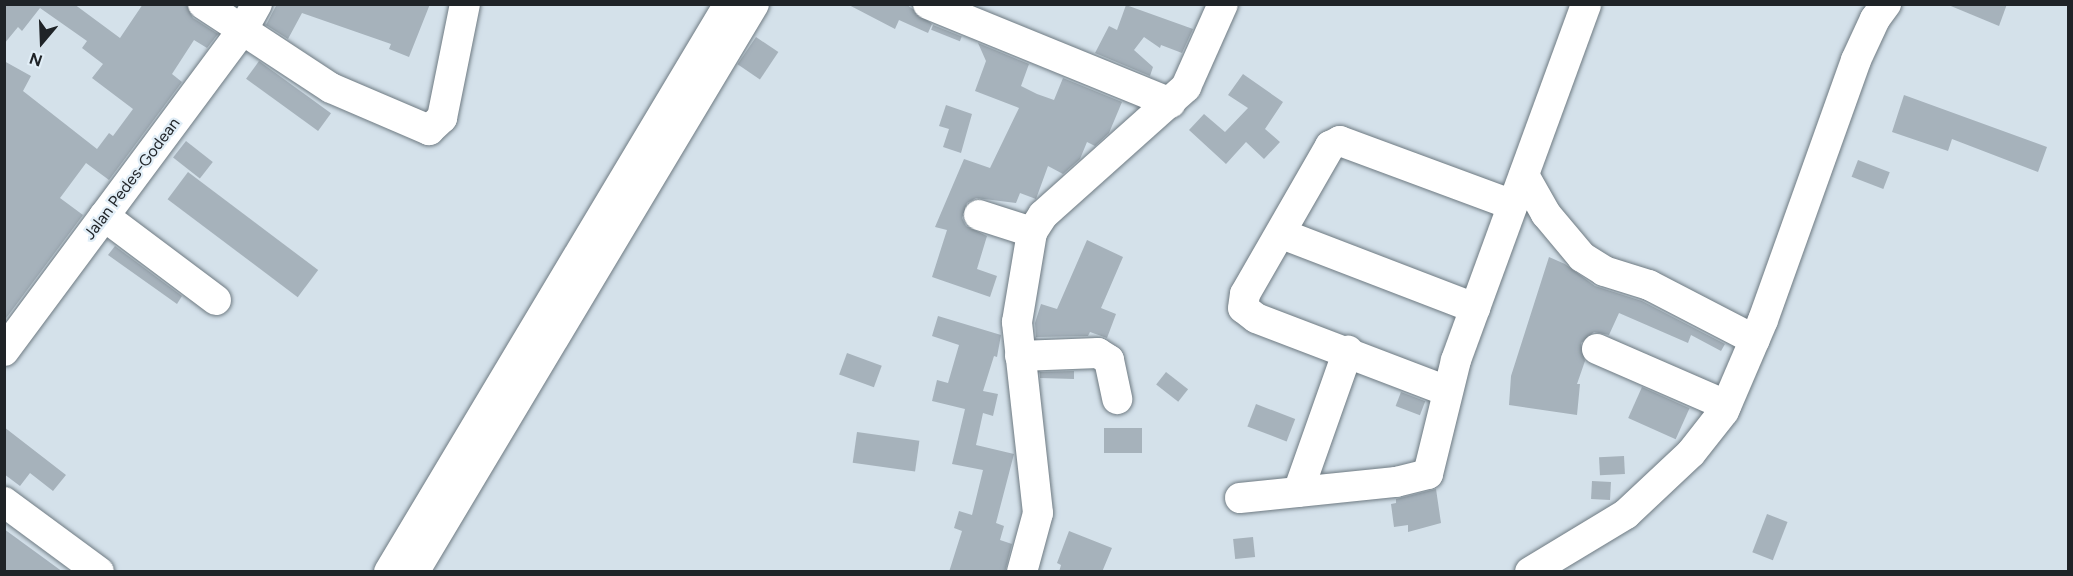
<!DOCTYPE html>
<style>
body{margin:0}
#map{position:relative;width:2073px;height:576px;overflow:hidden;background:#d4e1ea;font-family:Figtree,sans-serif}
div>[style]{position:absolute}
.building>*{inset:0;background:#a6b2bb;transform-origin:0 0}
.roads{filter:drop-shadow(0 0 2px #6e7a82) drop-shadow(0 0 2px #6e7a82)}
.minor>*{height:30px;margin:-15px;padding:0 15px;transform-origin:15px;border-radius:15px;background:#fff}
span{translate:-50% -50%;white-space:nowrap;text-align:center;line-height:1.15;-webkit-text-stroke:4.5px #e1eef7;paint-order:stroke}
.street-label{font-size:16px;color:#1f2327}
.frame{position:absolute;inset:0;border:6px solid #1f2327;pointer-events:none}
.north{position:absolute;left:12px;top:12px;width:60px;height:60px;-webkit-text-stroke:4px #e1eef7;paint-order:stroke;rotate:199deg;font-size:16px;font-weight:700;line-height:24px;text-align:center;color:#1f2327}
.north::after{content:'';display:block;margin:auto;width:21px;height:27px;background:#1f2327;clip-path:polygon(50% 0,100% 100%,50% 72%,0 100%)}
</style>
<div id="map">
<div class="building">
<div style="clip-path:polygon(5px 4px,74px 4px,120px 38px,143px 4px,186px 4px,193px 18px,218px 34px,207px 48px,194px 40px,172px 74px,182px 82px,109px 180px,86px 163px,60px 198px,83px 215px,4px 321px,4px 61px,31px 76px,23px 91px,97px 149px,109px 133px,113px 136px,133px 109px,92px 78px,103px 64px,82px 48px,87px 41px,40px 8px,22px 31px,18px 27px,4px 44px)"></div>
<div style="clip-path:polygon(277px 4px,430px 4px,409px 57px,389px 49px,391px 44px,302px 13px,288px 39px,266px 25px)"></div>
<div style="clip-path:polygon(847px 4px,906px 4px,932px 24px,928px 33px,899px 20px,895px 29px)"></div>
<div style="clip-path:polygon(1946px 4px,2007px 4px,1999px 26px)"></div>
<div style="clip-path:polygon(1126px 5px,1193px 29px,1182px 53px,1161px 45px,1160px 48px,1144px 37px,1134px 50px,1153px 67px,1150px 76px,1095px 53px,1109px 26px,1117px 30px)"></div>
<div style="left:933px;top:25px;width:31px;height:5px;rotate:22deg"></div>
<div style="left:756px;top:37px;width:27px;height:33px;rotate:34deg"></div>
<div style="clip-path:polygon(978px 43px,1029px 64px,1021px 86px,1037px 94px,1054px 100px,1063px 78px,1122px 102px,1109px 133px,1095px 146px,1087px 142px,1080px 159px,1063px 174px,1048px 166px,1036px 199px,1020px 193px,1016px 203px,976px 198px,967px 203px,962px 218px,966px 226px,987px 236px,977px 269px,997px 276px,990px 297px,932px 277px,947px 230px,935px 227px,964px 159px,990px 168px,1019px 108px,975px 91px,986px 61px)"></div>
<div style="left:259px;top:61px;width:89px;height:22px;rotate:36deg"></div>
<div style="clip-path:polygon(1243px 74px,1283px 102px,1265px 129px,1280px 142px,1264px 159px,1246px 142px,1226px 164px,1189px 130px,1204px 114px,1225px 132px,1248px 108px,1228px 95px)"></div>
<div style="clip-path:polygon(1904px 95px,2047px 147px,2038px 172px,1952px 139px,1948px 151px,1892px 132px)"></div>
<div style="clip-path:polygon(946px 105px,972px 114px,961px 153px,943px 147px,949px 129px,939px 126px)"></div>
<div style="left:186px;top:141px;width:34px;height:21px;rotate:38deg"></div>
<div style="left:1858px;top:160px;width:34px;height:18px;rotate:21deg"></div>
<div style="left:188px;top:172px;width:163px;height:34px;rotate:37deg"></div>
<div style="clip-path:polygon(1087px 240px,1123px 257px,1101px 308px,1116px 314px,1107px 338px,1090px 332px,1088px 336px,1036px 337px,1035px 323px,1041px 304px,1057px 309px)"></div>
<div style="clip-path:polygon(115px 246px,182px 296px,177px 304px,108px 255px)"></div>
<div style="clip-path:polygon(1549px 257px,1565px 264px,1595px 286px,1642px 301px,1725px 344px,1721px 351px,1691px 335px,1688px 343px,1619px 313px,1609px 335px,1594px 332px,1581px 343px,1585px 361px,1577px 384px,1580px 384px,1577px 415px,1509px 405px,1511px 376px)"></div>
<div style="clip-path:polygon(938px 316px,1001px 335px,997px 357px,994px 356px,983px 391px,998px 394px,993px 416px,983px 413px,976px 445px,1014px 454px,996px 523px,1004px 526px,1000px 540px,1012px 544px,1005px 572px,949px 572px,962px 531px,954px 528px,959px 511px,972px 515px,983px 470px,952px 464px,965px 409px,932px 401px,937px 380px,948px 383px,959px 345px,932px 336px)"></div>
<div style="left:847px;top:353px;width:37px;height:23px;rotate:20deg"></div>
<div style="clip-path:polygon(1074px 371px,1074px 379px,1040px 378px,1040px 372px)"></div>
<div style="left:1166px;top:372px;width:28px;height:16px;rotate:38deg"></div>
<div style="left:1642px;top:387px;width:52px;height:34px;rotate:24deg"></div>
<div style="left:1401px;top:392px;width:26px;height:15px;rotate:21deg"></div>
<div style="left:1256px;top:404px;width:42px;height:24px;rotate:21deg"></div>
<div style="clip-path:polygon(4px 427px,66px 475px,53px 491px,30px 473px,20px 486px,4px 474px)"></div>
<div style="left:1104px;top:428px;width:38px;height:25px"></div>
<div style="left:857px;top:432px;width:63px;height:31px;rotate:8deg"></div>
<div style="left:1624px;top:456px;width:18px;height:25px;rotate:87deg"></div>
<div style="left:1592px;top:481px;width:19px;height:18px;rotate:3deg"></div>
<div style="clip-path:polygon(1436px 489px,1441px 523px,1408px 532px,1408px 525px,1394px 527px,1391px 504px,1396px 503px,1396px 499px)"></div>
<div style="left:1767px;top:514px;width:22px;height:41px;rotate:21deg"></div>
<div style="clip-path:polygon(4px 529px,63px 572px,4px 572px)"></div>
<div style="clip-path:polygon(1069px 531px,1112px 548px,1102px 572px,1059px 572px,1061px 565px,1057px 563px)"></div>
<div style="left:1253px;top:537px;width:20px;height:20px;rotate:84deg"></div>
</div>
<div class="roads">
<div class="minor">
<div style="left:203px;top:4px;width:153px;rotate:33.3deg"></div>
<div style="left:331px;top:88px;width:107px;rotate:23.2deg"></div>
<div style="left:429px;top:130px;width:18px;rotate:-43deg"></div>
<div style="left:442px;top:118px;width:116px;rotate:-78.6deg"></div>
<div style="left:928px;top:4px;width:262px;rotate:22.2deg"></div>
<div style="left:1524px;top:175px;width:45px;rotate:60.6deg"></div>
<div style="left:1546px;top:214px;width:56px;rotate:50.1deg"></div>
<div style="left:1582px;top:257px;width:26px;rotate:32deg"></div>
<div style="left:1604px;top:271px;width:47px;rotate:17.3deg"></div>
<div style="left:1649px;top:285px;width:119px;rotate:27.4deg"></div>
<div style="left:979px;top:215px;width:56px;rotate:17.8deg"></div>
<div style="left:104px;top:216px;width:140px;rotate:36.9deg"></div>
<div style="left:1282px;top:234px;width:207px;rotate:21deg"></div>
<div style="left:1597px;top:349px;width:141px;rotate:23.5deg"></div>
<div style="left:4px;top:351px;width:401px;rotate:-53.4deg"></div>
<div style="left:243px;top:29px;width:29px;rotate:-61deg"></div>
<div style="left:1020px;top:356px;width:78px;rotate:-2.2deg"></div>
<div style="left:1098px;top:353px;width:13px;rotate:32deg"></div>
<div style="left:1109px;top:360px;width:40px;rotate:78deg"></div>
<div style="left:1447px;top:391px;width:204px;rotate:-159.1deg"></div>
<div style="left:1256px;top:318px;width:16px;rotate:-142deg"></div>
<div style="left:1243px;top:308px;width:14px;rotate:-82deg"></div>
<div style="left:1245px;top:294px;width:171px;rotate:-60.1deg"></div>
<div style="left:1330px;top:146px;width:11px;rotate:-27deg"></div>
<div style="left:1340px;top:141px;width:184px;rotate:20.3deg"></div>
<div style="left:1298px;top:492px;width:150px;rotate:-70.5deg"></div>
<div style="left:1240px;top:498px;width:157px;rotate:-5.9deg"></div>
<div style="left:1396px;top:482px;width:33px;rotate:-14deg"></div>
<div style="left:1428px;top:474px;width:117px;rotate:-76.2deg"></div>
<div style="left:1456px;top:360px;width:379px;rotate:-69.9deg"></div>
<div style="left:4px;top:502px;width:118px;rotate:36.4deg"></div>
<div style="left:389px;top:572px;width:662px;rotate:-59.1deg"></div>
<div style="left:414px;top:572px;width:662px;rotate:-59.1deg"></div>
<div style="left:1022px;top:572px;width:61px;rotate:-74.8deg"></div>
<div style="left:1038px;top:513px;width:192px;rotate:-96.3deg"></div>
<div style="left:1017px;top:322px;width:91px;rotate:-80.5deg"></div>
<div style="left:1032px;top:232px;width:20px;rotate:-57deg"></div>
<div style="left:1043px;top:215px;width:192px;rotate:-41.8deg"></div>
<div style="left:1186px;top:87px;width:91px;rotate:-66deg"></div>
<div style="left:1530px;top:572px;width:112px;rotate:-31.1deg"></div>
<div style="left:1626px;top:514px;width:89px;rotate:-43.2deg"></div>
<div style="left:1691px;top:453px;width:53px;rotate:-51.8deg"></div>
<div style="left:1724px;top:411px;width:99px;rotate:-66.8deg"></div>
<div style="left:1763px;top:320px;width:276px;rotate:-70.3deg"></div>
<div style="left:1856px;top:60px;width:45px;rotate:-65.1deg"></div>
<div style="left:1875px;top:19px;width:19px;rotate:-54deg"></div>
</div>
</div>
<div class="street-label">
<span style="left:132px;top:179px;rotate:-53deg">Jalan Pedes-Godean</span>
</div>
<div class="frame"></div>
<div class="north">N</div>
</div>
